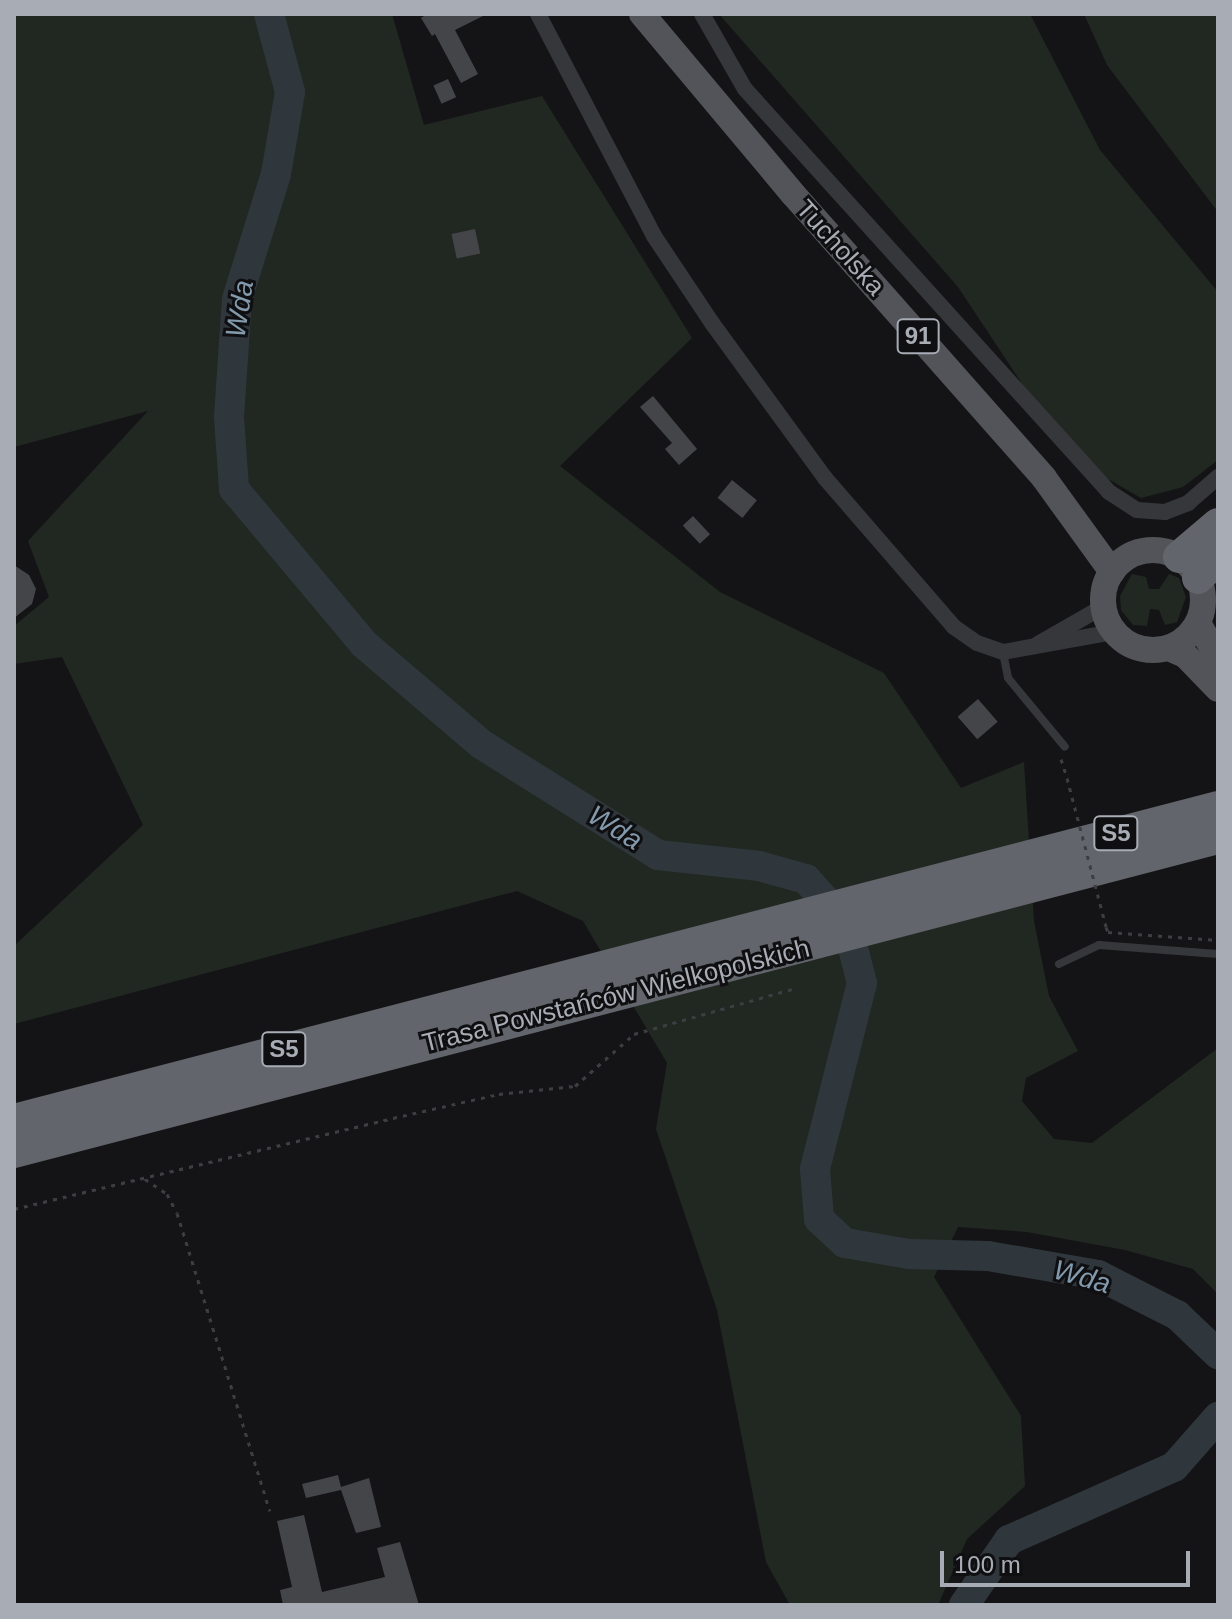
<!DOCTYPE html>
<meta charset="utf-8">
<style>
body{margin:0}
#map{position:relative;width:1232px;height:1619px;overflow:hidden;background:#141416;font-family:Helvetica,sans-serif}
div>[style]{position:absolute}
.green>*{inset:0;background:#212822}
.river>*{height:30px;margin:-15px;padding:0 15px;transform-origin:15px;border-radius:15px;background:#2f373d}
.building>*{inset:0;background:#444549;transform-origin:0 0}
.path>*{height:3px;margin-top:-1.5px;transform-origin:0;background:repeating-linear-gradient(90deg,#3c3e41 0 4px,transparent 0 10px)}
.service>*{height:8px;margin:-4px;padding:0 4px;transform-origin:4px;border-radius:4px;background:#36373a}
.minor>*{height:16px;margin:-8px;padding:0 8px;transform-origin:8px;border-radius:8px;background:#36373a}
.primary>*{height:26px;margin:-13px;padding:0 13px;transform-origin:13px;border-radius:13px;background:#525459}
.primary>.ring{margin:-13px;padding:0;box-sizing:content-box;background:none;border:26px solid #525459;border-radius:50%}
.motorway>*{height:32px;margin:-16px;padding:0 16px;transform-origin:16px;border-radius:16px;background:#62656b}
.path-bridge>*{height:3px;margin-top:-1.5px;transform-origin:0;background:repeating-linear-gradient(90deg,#3c3e41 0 4px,transparent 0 10px)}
span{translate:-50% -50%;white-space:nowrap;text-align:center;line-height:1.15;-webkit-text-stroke:6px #0f0f11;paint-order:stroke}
.shield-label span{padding:2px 6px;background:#0f0f11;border:2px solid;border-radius:6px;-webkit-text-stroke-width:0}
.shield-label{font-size:24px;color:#a8acb5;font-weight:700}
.street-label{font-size:26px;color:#a8acb5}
.water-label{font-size:28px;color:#8399ac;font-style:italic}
.frame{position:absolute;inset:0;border:16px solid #a8acb5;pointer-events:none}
.scale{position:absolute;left:940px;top:1551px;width:250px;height:36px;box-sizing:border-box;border:4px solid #a8acb5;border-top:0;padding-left:10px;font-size:24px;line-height:28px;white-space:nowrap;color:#a8acb5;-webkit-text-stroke:6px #0f0f11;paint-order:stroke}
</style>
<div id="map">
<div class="green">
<div style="clip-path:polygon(14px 14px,392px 14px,424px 125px,542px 96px,692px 338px,560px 466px,720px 592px,884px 673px,961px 788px,1024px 762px,1034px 921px,1049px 996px,1078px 1051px,1026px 1078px,1022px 1101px,1054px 1139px,1092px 1143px,1218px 1048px,1218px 1294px,1193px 1269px,1125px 1250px,1027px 1232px,958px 1227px,934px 1277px,1021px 1416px,1025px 1486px,967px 1539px,938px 1605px,790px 1605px,766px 1562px,717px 1310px,656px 1129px,667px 1063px,583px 921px,517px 891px,14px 1024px,14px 946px,143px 825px,62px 657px,14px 664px,14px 626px,49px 597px,28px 541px,148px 411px,14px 447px)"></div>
<div style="clip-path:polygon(719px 14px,1030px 14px,1100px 150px,1218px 292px,1218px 460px,1183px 487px,1141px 498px,1103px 476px,1025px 388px,958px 287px)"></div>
<div style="clip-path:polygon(1084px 14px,1218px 14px,1218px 212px,1107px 65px)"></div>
<div style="clip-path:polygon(1132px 574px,1146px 577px,1149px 589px,1159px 589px,1169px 574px,1179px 578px,1186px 597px,1177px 622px,1165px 625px,1159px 610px,1150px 609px,1147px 626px,1133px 625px,1121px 610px,1120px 596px)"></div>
</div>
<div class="river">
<div style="left:269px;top:14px;width:81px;rotate:74.9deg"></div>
<div style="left:290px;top:92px;width:83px;rotate:99.7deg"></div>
<div style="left:276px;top:174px;width:131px;rotate:107.3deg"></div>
<div style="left:237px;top:299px;width:118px;rotate:93.9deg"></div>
<div style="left:229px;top:417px;width:72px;rotate:86deg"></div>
<div style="left:234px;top:489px;width:202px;rotate:50deg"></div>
<div style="left:364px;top:644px;width:154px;rotate:40.5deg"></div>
<div style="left:481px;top:744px;width:209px;rotate:32.1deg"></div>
<div style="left:658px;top:855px;width:102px;rotate:6.2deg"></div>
<div style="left:759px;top:866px;width:49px;rotate:15.5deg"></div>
<div style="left:806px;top:879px;width:62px;rotate:48.3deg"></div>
<div style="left:847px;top:925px;width:60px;rotate:75.5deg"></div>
<div style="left:862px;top:983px;width:192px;rotate:104.2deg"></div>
<div style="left:815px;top:1169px;width:50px;rotate:85.4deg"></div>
<div style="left:819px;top:1219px;width:35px;rotate:43deg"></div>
<div style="left:845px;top:1243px;width:65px;rotate:9.8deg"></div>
<div style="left:909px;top:1254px;width:79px;rotate:1.5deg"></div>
<div style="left:988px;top:1256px;width:112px;rotate:9.8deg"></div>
<div style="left:1098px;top:1275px;width:89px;rotate:26.9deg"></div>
<div style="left:1177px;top:1315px;width:57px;rotate:43.6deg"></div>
<div style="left:964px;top:1605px;width:79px;rotate:-55.3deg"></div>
<div style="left:1009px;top:1540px;width:180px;rotate:-23.9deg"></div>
<div style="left:1174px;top:1467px;width:67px;rotate:-48.7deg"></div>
</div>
<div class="building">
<div style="clip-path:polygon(427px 14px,487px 14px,455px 30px,478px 74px,461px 83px,435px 34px,432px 36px,421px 18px)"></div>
<div style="left:448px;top:79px;width:20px;height:16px;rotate:66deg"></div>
<div style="left:475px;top:229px;width:25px;height:24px;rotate:78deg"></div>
<div style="clip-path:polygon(653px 396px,697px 449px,679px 465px,665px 449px,672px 443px,640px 407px)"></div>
<div style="left:732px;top:480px;width:32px;height:23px;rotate:39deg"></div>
<div style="left:693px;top:516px;width:25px;height:14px;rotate:47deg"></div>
<div style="clip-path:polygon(14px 565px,29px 575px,36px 589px,32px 604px,14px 618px)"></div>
<div style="left:978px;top:699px;width:30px;height:27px;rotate:49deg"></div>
<div style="clip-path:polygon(338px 1475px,341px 1487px,369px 1478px,381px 1527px,356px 1533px,341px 1490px,306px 1498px,302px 1484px)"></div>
<div style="clip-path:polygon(304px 1515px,322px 1592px,385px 1577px,377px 1548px,400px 1542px,419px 1605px,283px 1605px,280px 1590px,292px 1587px,277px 1521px)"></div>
</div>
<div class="path">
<div style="left:1061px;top:759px;width:20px;rotate:72deg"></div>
<div style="left:1106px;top:927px;width:5px;rotate:68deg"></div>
<div style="left:1108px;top:932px;width:110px;rotate:4.2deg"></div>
<div style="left:145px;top:1179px;width:27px;rotate:34deg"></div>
<div style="left:167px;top:1194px;width:21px;rotate:62deg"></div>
<div style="left:177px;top:1213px;width:312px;rotate:72.7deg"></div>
<div style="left:14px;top:1209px;width:390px;rotate:-13.5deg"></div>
<div style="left:393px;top:1118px;width:109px;rotate:-12.8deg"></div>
<div style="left:499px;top:1094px;width:76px;rotate:-6deg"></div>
<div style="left:575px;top:1086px;width:79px;rotate:-41.4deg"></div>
<div style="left:634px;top:1034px;width:168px;rotate:-15.9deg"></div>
</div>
<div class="service">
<div style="left:1003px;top:652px;width:26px;rotate:79deg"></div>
<div style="left:1008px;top:678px;width:89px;rotate:50.4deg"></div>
<div style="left:1059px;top:964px;width:44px;rotate:-25.4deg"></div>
<div style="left:1099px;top:945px;width:119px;rotate:4.3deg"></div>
</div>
<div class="minor">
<div style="left:538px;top:14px;width:250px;rotate:62.4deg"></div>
<div style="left:654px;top:236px;width:105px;rotate:56.3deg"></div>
<div style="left:712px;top:323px;width:192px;rotate:53.9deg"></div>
<div style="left:825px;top:478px;width:197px;rotate:49.1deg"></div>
<div style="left:954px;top:627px;width:28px;rotate:35deg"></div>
<div style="left:977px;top:643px;width:28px;rotate:19deg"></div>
<div style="left:1003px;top:652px;width:113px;rotate:-10.2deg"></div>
<div style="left:702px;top:14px;width:86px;rotate:60.2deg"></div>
<div style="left:745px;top:89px;width:543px;rotate:47.91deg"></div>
<div style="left:1109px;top:492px;width:33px;rotate:33deg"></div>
<div style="left:1137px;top:510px;width:28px;rotate:4deg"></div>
<div style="left:1165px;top:512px;width:25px;rotate:-21deg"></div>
<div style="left:1188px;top:503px;width:40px;rotate:-41deg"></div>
<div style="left:1038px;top:644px;width:76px;rotate:-29.9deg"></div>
</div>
<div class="primary">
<div style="left:642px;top:14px;width:235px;rotate:50deg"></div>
<div style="left:793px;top:194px;width:379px;rotate:48.5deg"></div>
<div style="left:1044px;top:478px;width:116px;rotate:54.1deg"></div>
<div class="ring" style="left:1103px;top:550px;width:74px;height:74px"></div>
<div style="left:1198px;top:623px;width:40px;rotate:60.3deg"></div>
<div style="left:1169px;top:648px;width:17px;rotate:24deg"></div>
<div style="left:1185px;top:655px;width:47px;rotate:45.9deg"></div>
</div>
<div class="motorway">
<div style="left:1179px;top:557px;width:51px;rotate:-40.2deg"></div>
<div style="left:1198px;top:578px;width:28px;rotate:-44deg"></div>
<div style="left:14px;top:1120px;width:1244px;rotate:-14.57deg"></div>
<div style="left:14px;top:1152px;width:1244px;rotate:-14.62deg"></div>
</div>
<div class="path-bridge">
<div style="left:1067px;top:778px;width:154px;rotate:75.3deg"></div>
</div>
<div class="shield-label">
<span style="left:918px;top:336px">91</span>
<span style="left:1116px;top:833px">S5</span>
<span style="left:284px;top:1049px">S5</span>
</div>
<div class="street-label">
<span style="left:840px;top:248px;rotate:48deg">Tucholska</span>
<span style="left:616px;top:996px;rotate:-14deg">Trasa Powstańców Wielkopolskich</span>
</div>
<div class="water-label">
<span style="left:240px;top:309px;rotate:-81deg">Wda</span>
<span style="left:615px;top:828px;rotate:32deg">Wda</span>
<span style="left:1082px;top:1277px;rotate:16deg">Wda</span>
</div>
<div class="frame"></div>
<div class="scale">100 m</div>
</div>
